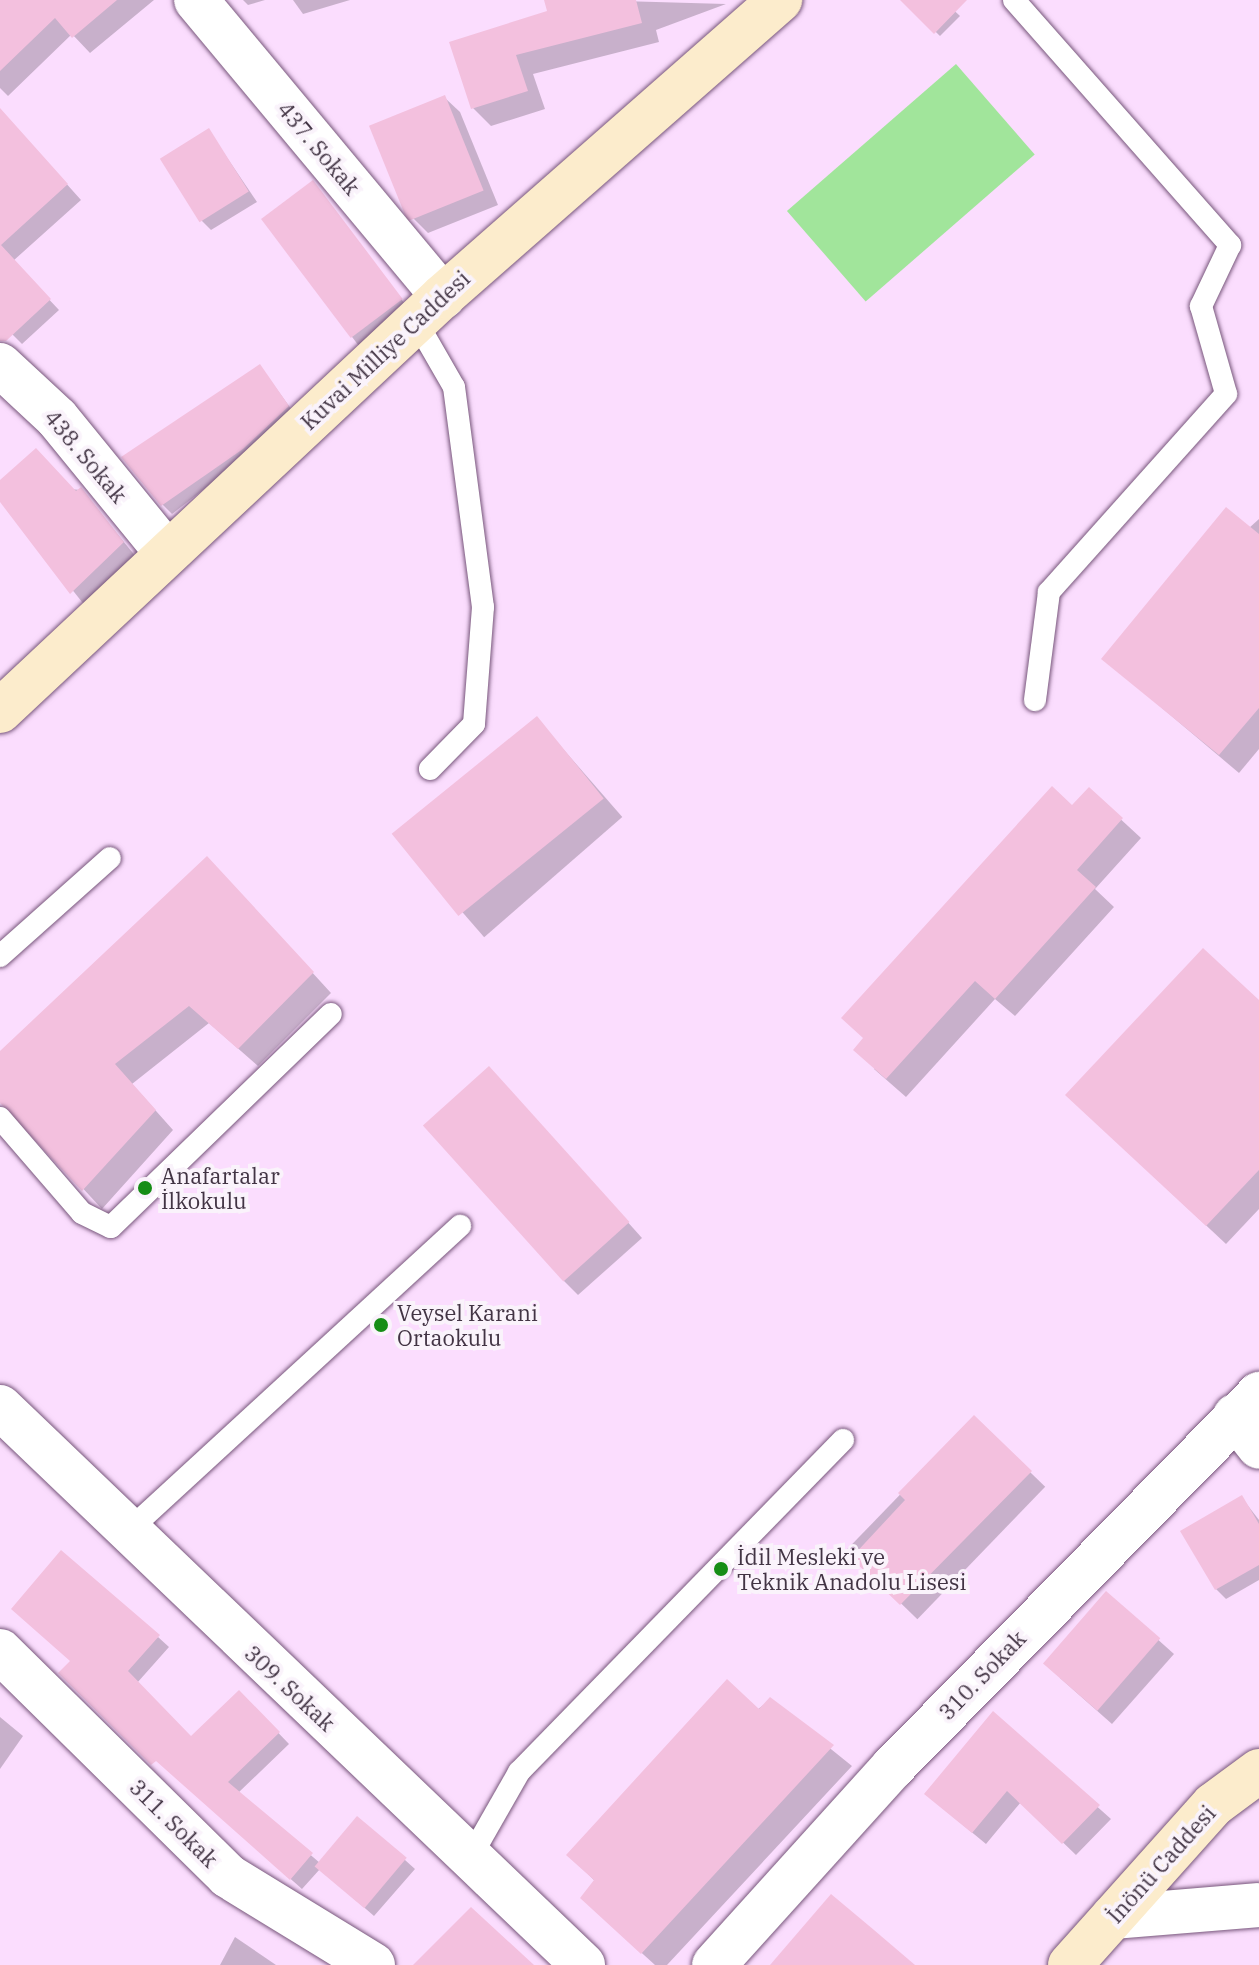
<!DOCTYPE html>
<meta charset="utf-8">
<style>
body{margin:0}
#map{position:relative;width:1259px;height:1965px;overflow:hidden;background:#fbddfe;font-family:"IBM Plex Serif",serif}
div>[style]{position:absolute}
.green>*{inset:0;background:#a1e59b;transform-origin:0 0}
.shadow>*{inset:0;background:#0003;transform-origin:0 0}
.building>*{inset:0;background:#f3c0de;transform-origin:0 0}
.roads{filter:drop-shadow(0 0 2px #77567b) drop-shadow(0 0 2px #77567b)}
.lane>*{height:22px;margin:-11px;padding:0 11px;transform-origin:11px;border-radius:11px;background:#fff}
.street>*{height:44px;margin:-22px;padding:0 22px;transform-origin:22px;border-radius:22px;background:#fff}
.secondary>*{height:44px;margin:-22px;padding:0 22px;transform-origin:22px;border-radius:22px;background:#fceccc}
.dots>*{width:22px;height:22px;translate:-50% -50%;box-sizing:border-box;border:4px solid #faf3fb;border-radius:50%}
span{translate:-50% -50%;white-space:nowrap;text-align:center;line-height:1.15;-webkit-text-stroke:8px #faf3fb;paint-order:stroke}
.street-label{font-size:22px;color:#423444}
.poi-label{font-size:22px;color:#423444}
.left{translate:0 -50%;text-align:left}
</style>
<div id="map">
<div class="green">
<div style="left:956px;top:64px;width:120px;height:224px;rotate:49deg"></div>
</div>
<div class="shadow">
<div style="clip-path:polygon(0 0,154px 0,90px 53px,72px 34px,8px 96px,0 88px)"></div>
<div style="clip-path:polygon(243px 0,265px 0,248px 5px)"></div>
<div style="clip-path:polygon(293px 0,350px 0,303px 14px)"></div>
<div style="clip-path:polygon(586px 0,726px 4px,656px 30px,659px 42px,533px 74px,545px 109px,491px 126px,473px 108px,452px 44px)"></div>
<div style="clip-path:polygon(916px 0,943px 0,960px 16px,940px 36px,910px 7px)"></div>
<div style="clip-path:polygon(445px 98px,460px 112px,498px 205px,428px 233px,413px 218px)"></div>
<div style="clip-path:polygon(209px 131px,257px 202px,211px 230px,202px 221px)"></div>
<div style="clip-path:polygon(0 142px,30px 143px,81px 200px,13px 261px,59px 310px,22px 344px,0 322px)"></div>
<div style="left:313px;top:182px;width:161px;height:62px;rotate:53deg"></div>
<div style="clip-path:polygon(260px 366px,297px 417px,172px 514px,162px 504px)"></div>
<div style="clip-path:polygon(0 483px,81px 490px,137px 558px,86px 607px,0 499px)"></div>
<div style="clip-path:polygon(1259px 519px,1259px 749px,1239px 773px,1104px 659px)"></div>
<div style="left:537px;top:719px;width:130px;height:183px;rotate:49deg"></div>
<div style="clip-path:polygon(1089px 790px,1141px 838px,1095px 889px,1114px 907px,1015px 1016px,995px 999px,906px 1097px,874px 1069px)"></div>
<div style="clip-path:polygon(226px 878px,331px 993px,258px 1066px,209px 1023px,132px 1084px,173px 1130px,102px 1209px,0 1099px,0 1053px)"></div>
<div style="clip-path:polygon(1259px 1003px,1259px 1209px,1226px 1244px,1087px 1114px)"></div>
<div style="clip-path:polygon(503px 1083px,642px 1238px,578px 1295px,563px 1280px)"></div>
<div style="left:974px;top:1418px;width:99px;height:184px;rotate:44deg"></div>
<div style="clip-path:polygon(1242px 1498px,1259px 1520px,1259px 1580px,1226px 1599px,1216px 1589px)"></div>
<div style="clip-path:polygon(1107px 1594px,1174px 1654px,1112px 1724px,1060px 1678px)"></div>
<div style="clip-path:polygon(158px 1637px,169px 1647px,137px 1683px,191px 1739px,239px 1692px,289px 1744px,238px 1793px,320px 1863px,405px 1860px,415px 1869px,374px 1916px,320px 1869px,302px 1889px,71px 1684px)"></div>
<div style="clip-path:polygon(770px 1700px,852px 1766px,667px 1965px,655px 1965px,601px 1916px,595px 1881px,568px 1855px)"></div>
<div style="clip-path:polygon(993px 1714px,1111px 1819px,1076px 1855px,1021px 1802px,986px 1844px,940px 1806px)"></div>
<div style="clip-path:polygon(0 1717px,23px 1736px,0 1769px)"></div>
<div style="clip-path:polygon(235px 1937px,276px 1965px,220px 1965px)"></div>
</div>
<div class="building">
<div style="clip-path:polygon(0 0,117px 0,72px 38px,55px 18px,0 71px)"></div>
<div style="clip-path:polygon(544px 0,636px 0,642px 23px,516px 55px,528px 91px,471px 109px,449px 42px,547px 11px)"></div>
<div style="clip-path:polygon(900px 0,967px 0,934px 34px)"></div>
<div style="left:445px;top:95px;width:103px;height:82px;rotate:68deg"></div>
<div style="clip-path:polygon(0 108px,68px 184px,1px 245px,51px 299px,6px 341px,0 341px)"></div>
<div style="left:209px;top:128px;width:75px;height:58px;rotate:58deg"></div>
<div style="left:313px;top:180px;width:149px;height:65px;rotate:53deg"></div>
<div style="clip-path:polygon(260px 364px,289px 406px,243px 449px,161px 506px,121px 457px)"></div>
<div style="clip-path:polygon(36px 448px,76px 491px,81px 487px,124px 542px,70px 594px,0 502px,0 480px)"></div>
<div style="clip-path:polygon(1226px 507px,1259px 534px,1259px 708px,1219px 755px,1101px 659px)"></div>
<div style="left:537px;top:716px;width:106px;height:187px;rotate:51deg"></div>
<div style="clip-path:polygon(1052px 786px,1072px 805px,1089px 787px,1123px 818px,1077px 870px,1096px 887px,995px 999px,975px 981px,886px 1079px,853px 1050px,863px 1038px,841px 1018px)"></div>
<div style="clip-path:polygon(207px 856px,314px 972px,238px 1049px,189px 1006px,115px 1064px,156px 1110px,82px 1191px,0 1103px,0 1051px)"></div>
<div style="clip-path:polygon(1203px 948px,1259px 1000px,1259px 1170px,1206px 1226px,1065px 1095px)"></div>
<div style="left:489px;top:1066px;width:210px;height:89px;rotate:48deg"></div>
<div style="clip-path:polygon(974px 1415px,1032px 1471px,900px 1605px,851px 1558px,905px 1500px,898px 1493px)"></div>
<div style="clip-path:polygon(1242px 1495px,1259px 1524px,1259px 1565px,1215px 1590px,1180px 1531px)"></div>
<div style="clip-path:polygon(61px 1550px,160px 1635px,128px 1671px,191px 1736px,239px 1690px,280px 1732px,228px 1782px,313px 1853px,290px 1880px,156px 1761px,151px 1765px,58px 1673px,70px 1661px,11px 1609px)"></div>
<div style="left:1106px;top:1591px;width:72px;height:96px;rotate:41deg"></div>
<div style="clip-path:polygon(727px 1679px,759px 1709px,770px 1697px,834px 1745px,641px 1954px,580px 1898px,594px 1880px,566px 1855px)"></div>
<div style="clip-path:polygon(993px 1711px,1100px 1805px,1062px 1844px,1007px 1791px,972px 1833px,924px 1794px)"></div>
<div style="left:357px;top:1816px;width:65px;height:66px;rotate:40deg"></div>
<div style="clip-path:polygon(831px 1894px,874px 1930px,915px 1965px,770px 1965px)"></div>
<div style="clip-path:polygon(471px 1907px,534px 1965px,413px 1965px)"></div>
</div>
<div class="roads">
<div class="lane">
<div style="left:1014px;top:0;width:327px;rotate:48.6deg"></div>
<div style="left:1230px;top:245px;width:68px;rotate:115.4deg"></div>
<div style="left:1201px;top:306px;width:91px;rotate:74.1deg"></div>
<div style="left:1226px;top:394px;width:266px;rotate:131.8deg"></div>
<div style="left:1049px;top:592px;width:109px;rotate:97.4deg"></div>
<div style="left:416px;top:321px;width:76px;rotate:60.1deg"></div>
<div style="left:454px;top:387px;width:222px;rotate:82.5deg"></div>
<div style="left:483px;top:607px;width:117px;rotate:94.4deg"></div>
<div style="left:474px;top:724px;width:63px;rotate:134.4deg"></div>
<div style="left:0;top:956px;width:147px;rotate:-41.7deg"></div>
<div style="left:0;top:1118px;width:125px;rotate:49.2deg"></div>
<div style="left:82px;top:1213px;width:32px;rotate:26deg"></div>
<div style="left:111px;top:1227px;width:306px;rotate:-44.1deg"></div>
<div style="left:126px;top:1533px;width:454px;rotate:-42.6deg"></div>
<div style="left:470px;top:1858px;width:99px;rotate:-60.3deg"></div>
<div style="left:519px;top:1772px;width:464px;rotate:-45.7deg"></div>
</div>
<div class="street">
<div style="left:196px;top:0;width:386px;rotate:50.2deg"></div>
<div style="left:0;top:365px;width:78px;rotate:42.9deg"></div>
<div style="left:57px;top:418px;width:174px;rotate:50.8deg"></div>
<div style="left:0;top:1407px;width:807px;rotate:43.74deg"></div>
<div style="left:1235px;top:1416px;width:39px;rotate:52deg"></div>
<div style="left:0;top:1651px;width:320px;rotate:44.6deg"></div>
<div style="left:228px;top:1876px;width:170px;rotate:31.5deg"></div>
<div style="left:1113px;top:1917px;width:146px;rotate:-4.7deg"></div>
<div style="left:714px;top:1965px;width:267px;rotate:-47.9deg"></div>
<div style="left:893px;top:1767px;width:523px;rotate:-45.54deg"></div>
</div>
<div class="secondary">
<div style="left:0;top:711px;width:607px;rotate:-43.13deg"></div>
<div style="left:443px;top:296px;width:449px;rotate:-41.3deg"></div>
<div style="left:1070px;top:1965px;width:215px;rotate:-48.2deg"></div>
<div style="left:1213px;top:1805px;width:57px;rotate:-36.5deg"></div>
</div>
</div>
<div class="dots">
<div style="left:145px;top:1188px;background:#168d16"></div>
<div style="left:381px;top:1325px;background:#168d16"></div>
<div style="left:721px;top:1569px;background:#168d16"></div>
</div>
<div class="street-label">
<span style="left:319px;top:148px;rotate:50deg">437. Sokak</span>
<span style="left:385px;top:350px;rotate:-43deg">Kuvai Milliye Caddesi</span>
<span style="left:86px;top:456px;rotate:50deg">438. Sokak</span>
<span style="left:982px;top:1675px;rotate:-46deg">310. Sokak</span>
<span style="left:290px;top:1688px;rotate:43deg">309. Sokak</span>
<span style="left:174px;top:1823px;rotate:45deg">311. Sokak</span>
<span style="left:1161px;top:1864px;rotate:-48deg">İnönü Caddesi</span>
</div>
<div class="poi-label">
<span class="left" style="left:161px;top:1188px">Anafartalar<br>İlkokulu</span>
<span class="left" style="left:397px;top:1325px">Veysel Karani<br>Ortaokulu</span>
<span class="left" style="left:737px;top:1569px">İdil Mesleki ve<br>Teknik Anadolu Lisesi</span>
</div>
</div>
